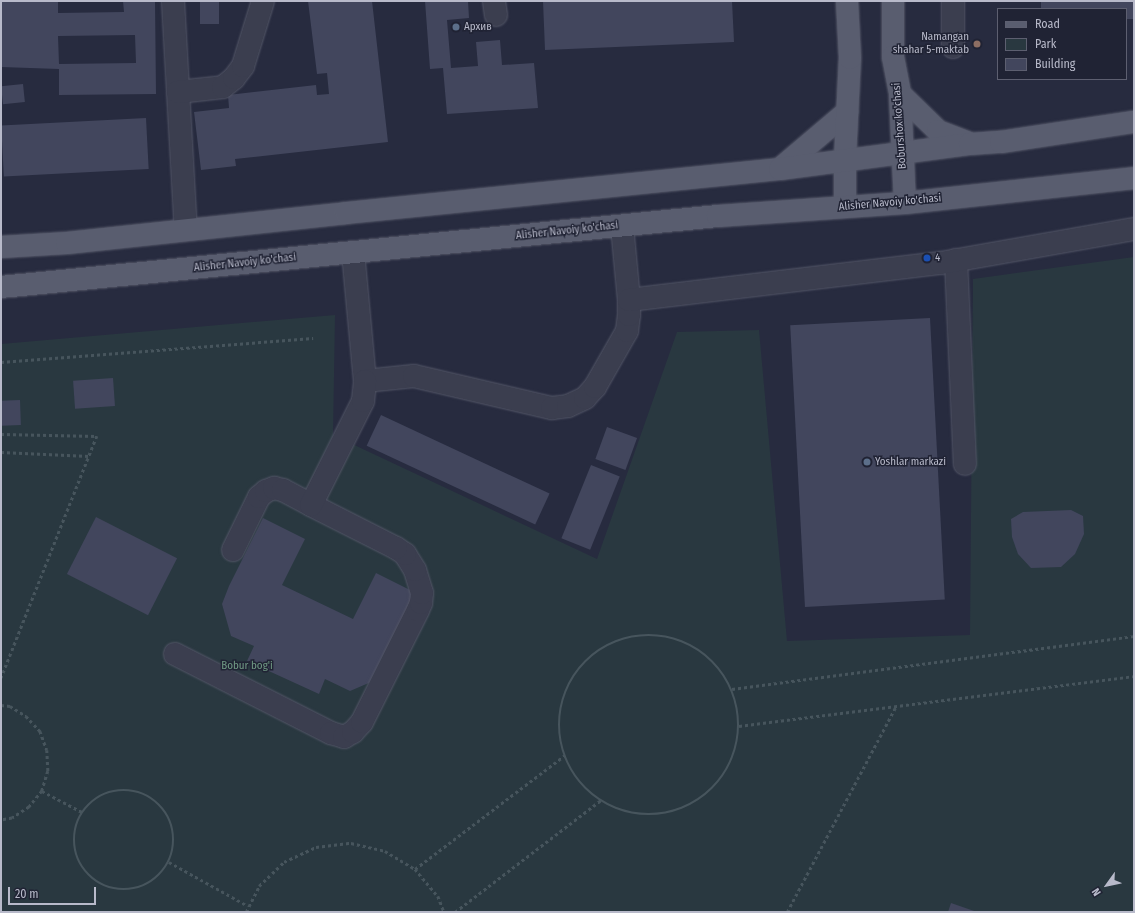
<!DOCTYPE html>
<meta charset="utf-8">
<style>
body{margin:0}
#map{position:relative;width:1135px;height:913px;overflow:hidden;background:#272b3f;font-family:"Fira Sans Condensed",sans-serif}
div>[style]{position:absolute}
.green>*{inset:0;background:#293840}
.building>*{inset:0;background:#42465d;transform-origin:0 0}
.path>*{height:2.5px;margin-top:-1.25px;transform-origin:0;background:repeating-linear-gradient(90deg,#47555d 0 3px,transparent 0 6px)}
.path>.ring{margin:-1.25px;padding:0;box-sizing:content-box;background:none;border:2.5px solid #47555d;border-radius:50%}
.roads{filter:drop-shadow(0 0 1px #535667) drop-shadow(0 0 1px #535667)}
.minor>*{height:22px;margin:-11px;padding:0 11px;transform-origin:11px;border-radius:11px;background:#3b3e4f}
.major>*{height:22px;margin:-11px;padding:0 11px;transform-origin:11px;border-radius:11px;background:#595d6f}
.dots>*{width:11px;height:11px;translate:-50% -50%;box-sizing:border-box;border:2px solid #202334;border-radius:50%}
span{translate:-50% -50%;white-space:nowrap;text-align:center;line-height:1.15;-webkit-text-stroke:3px #202334;paint-order:stroke}
.poi-label{font-size:11px;color:#b8baca}
.left{translate:0 -50%;text-align:left}
.right{translate:-100% -50%;text-align:right}
.street-label{font-size:11px;color:#b8baca}
.park-label{font-size:11px;color:#709984}
.frame{position:absolute;inset:0;border:2px solid #b8baca;pointer-events:none}
.legend{position:absolute;left:997px;top:8px;width:130px;height:72px;box-sizing:border-box;background:#202334;border:1px solid #5d5f70;margin:0;padding:5px 7px;list-style:none;font-size:12px;color:#b8baca}
.legend li{display:flex;align-items:center;gap:8px;height:20px}
.legend b{width:20px;border:1px solid #5d5f70}
.north{position:absolute;left:1087px;top:865px;width:40px;height:40px;-webkit-text-stroke:3px #202334;paint-order:stroke;rotate:237deg;font-size:11px;font-weight:700;line-height:16px;text-align:center;color:#b8baca}
.north::after{content:'';display:block;margin:auto;width:14px;height:18px;background:#b8baca;clip-path:polygon(50% 0,100% 100%,50% 72%,0 100%)}
.scale{position:absolute;left:8px;top:887px;width:88px;height:18px;box-sizing:border-box;border:2px solid #b8baca;border-top:0;padding-left:5px;font-size:12px;line-height:14px;white-space:nowrap;color:#b8baca;-webkit-text-stroke:3px #202334;paint-order:stroke}
</style>
<div id="map">
<div class="green">
<div style="clip-path:polygon(1134px 257px,1134px 912px,1px 912px,1px 344px,335px 315px,333px 435px,597px 559px,677px 332px,759px 330px,787px 641px,970px 635px,973px 279px)"></div>
</div>
<div class="building">
<div style="clip-path:polygon(evenodd,1px 1px,58px 1px,58px 13px,124px 12px,123px 1px,155px 1px,156px 94px,59px 95px,59px 69px,1px 67px,1px 1px,135px 35px,136px 63px,59px 64px,58px 36px,135px 35px)"></div>
<div style="left:200px;top:1px;width:19px;height:23px"></div>
<div style="clip-path:polygon(308px 1px,372px 1px,388px 142px,235px 159px,236px 166px,201px 170px,194px 112px,229px 108px,228px 95px,316px 85px,317px 95px,329px 94px,327px 73px,317px 74px)"></div>
<div style="clip-path:polygon(425px 1px,468px 1px,469px 18px,447px 20px,451px 68px,478px 66px,476px 42px,500px 40px,502px 65px,534px 63px,538px 108px,447px 114px,443px 68px,430px 69px)"></div>
<div style="clip-path:polygon(543px 1px,732px 1px,734px 42px,545px 50px)"></div>
<div style="clip-path:polygon(1041px 1px,1134px 1px,1134px 19px,1126px 19px,1126px 9px,1041px 9px)"></div>
<div style="left:23px;top:84px;width:18px;height:22px;rotate:84deg"></div>
<div style="left:146px;top:118px;width:51px;height:145px;rotate:87deg"></div>
<div style="left:930px;top:318px;width:282px;height:140px;rotate:87deg"></div>
<div style="left:113px;top:378px;width:28px;height:40px;rotate:86deg"></div>
<div style="left:20px;top:400px;width:25px;height:19px;rotate:88deg"></div>
<div style="left:381px;top:415px;width:186px;height:34px;rotate:25deg"></div>
<div style="left:607px;top:427px;width:32px;height:34px;rotate:20deg"></div>
<div style="left:591px;top:465px;width:31px;height:79px;rotate:22deg"></div>
<div style="clip-path:polygon(1071px 510px,1083px 516px,1084px 534px,1075px 554px,1061px 567px,1031px 568px,1018px 554px,1012px 537px,1011px 519px,1023px 512px)"></div>
<div style="left:96px;top:517px;width:91px;height:64px;rotate:27deg"></div>
<div style="clip-path:polygon(263px 518px,305px 539px,282px 585px,353px 619px,376px 573px,420px 595px,378px 679px,350px 691px,325px 679px,319px 694px,247px 661px,254px 646px,231px 636px,222px 604px,229px 586px)"></div>
<div style="clip-path:polygon(951px 903px,977px 912px,948px 912px)"></div>
</div>
<div class="path">
<div style="left:1px;top:362px;width:313px;rotate:-4.4deg"></div>
<div style="left:1px;top:434px;width:96px;rotate:1.2deg"></div>
<div style="left:97px;top:436px;width:260px;rotate:111.6deg"></div>
<div style="left:1px;top:452px;width:88px;rotate:2.6deg"></div>
<div class="ring" style="left:559px;top:635px;width:177.5px;height:177.5px"></div>
<div style="left:732px;top:689px;width:405px;rotate:-7.5deg"></div>
<div style="left:1px;top:705px;width:9px;rotate:6deg"></div>
<div style="left:10px;top:706px;width:19px;rotate:32deg"></div>
<div style="left:26px;top:716px;width:21px;rotate:47deg"></div>
<div style="left:40px;top:731px;width:20px;rotate:70deg"></div>
<div style="left:47px;top:750px;width:21px;rotate:87deg"></div>
<div style="left:48px;top:771px;width:21px;rotate:107deg"></div>
<div style="left:42px;top:791px;width:21px;rotate:129deg"></div>
<div style="left:29px;top:807px;width:20px;rotate:147deg"></div>
<div style="left:12px;top:818px;width:11px;rotate:170deg"></div>
<div style="left:739px;top:726px;width:398px;rotate:-7.2deg"></div>
<div class="ring" style="left:74px;top:790px;width:97.5px;height:97.5px"></div>
<div style="left:42px;top:791px;width:45px;rotate:27.7deg"></div>
<div style="left:169px;top:862px;width:90px;rotate:29.1deg"></div>
<div style="left:415px;top:869px;width:188px;rotate:-37.2deg"></div>
<div style="left:246px;top:912px;width:29px;rotate:-63deg"></div>
<div style="left:259px;top:886px;width:35px;rotate:-44deg"></div>
<div style="left:284px;top:862px;width:35px;rotate:-25deg"></div>
<div style="left:316px;top:847px;width:35px;rotate:-7deg"></div>
<div style="left:351px;top:843px;width:35px;rotate:13deg"></div>
<div style="left:385px;top:851px;width:35px;rotate:31deg"></div>
<div style="left:415px;top:869px;width:35px;rotate:50deg"></div>
<div style="left:438px;top:896px;width:17px;rotate:69deg"></div>
<div style="left:455px;top:912px;width:184px;rotate:-37.5deg"></div>
<div style="left:787px;top:912px;width:233px;rotate:-62.1deg"></div>
</div>
<div class="roads">
<div class="minor">
<div style="left:173px;top:1px;width:229px;rotate:86.8deg"></div>
<div style="left:494px;top:1px;width:14px;rotate:82deg"></div>
<div style="left:953px;top:1px;width:46px;rotate:90deg"></div>
<div style="left:178px;top:92px;width:45px;rotate:-6.3deg"></div>
<div style="left:223px;top:87px;width:14px;rotate:-39deg"></div>
<div style="left:234px;top:78px;width:15px;rotate:-53deg"></div>
<div style="left:243px;top:66px;width:68px;rotate:-72.9deg"></div>
<div style="left:353px;top:252px;width:130px;rotate:84.7deg"></div>
<div style="left:365px;top:381px;width:49px;rotate:-5.8deg"></div>
<div style="left:414px;top:376px;width:142px;rotate:13.1deg"></div>
<div style="left:552px;top:408px;width:16px;rotate:-7deg"></div>
<div style="left:568px;top:406px;width:19px;rotate:-25deg"></div>
<div style="left:585px;top:398px;width:15px;rotate:-48deg"></div>
<div style="left:595px;top:387px;width:64px;rotate:-60.3deg"></div>
<div style="left:627px;top:331px;width:16px;rotate:-83deg"></div>
<div style="left:629px;top:315px;width:15px;rotate:-90deg"></div>
<div style="left:629px;top:300px;width:74px;rotate:-95.4deg"></div>
<div style="left:956px;top:260px;width:204px;rotate:87.5deg"></div>
<div style="left:629px;top:300px;width:314px;rotate:-6.8deg"></div>
<div style="left:941px;top:263px;width:196px;rotate:-10deg"></div>
<div style="left:233px;top:550px;width:59px;rotate:-63.9deg"></div>
<div style="left:259px;top:497px;width:9px;rotate:-41deg"></div>
<div style="left:266px;top:491px;width:9px;rotate:-21deg"></div>
<div style="left:274px;top:488px;width:9px;rotate:13deg"></div>
<div style="left:283px;top:490px;width:32px;rotate:28deg"></div>
<div style="left:175px;top:654px;width:175px;rotate:26.9deg"></div>
<div style="left:331px;top:733px;width:14px;rotate:17deg"></div>
<div style="left:344px;top:737px;width:10px;rotate:-29deg"></div>
<div style="left:353px;top:732px;width:13px;rotate:-48deg"></div>
<div style="left:362px;top:722px;width:125px;rotate:-63.4deg"></div>
<div style="left:418px;top:610px;width:8px;rotate:-67deg"></div>
<div style="left:421px;top:603px;width:10px;rotate:-84deg"></div>
<div style="left:422px;top:593px;width:24px;rotate:-107deg"></div>
<div style="left:415px;top:570px;width:19px;rotate:-122deg"></div>
<div style="left:405px;top:554px;width:11px;rotate:-146deg"></div>
<div style="left:396px;top:548px;width:95px;rotate:-153.2deg"></div>
<div style="left:311px;top:505px;width:116px;rotate:-63.4deg"></div>
<div style="left:363px;top:401px;width:20px;rotate:-84deg"></div>
</div>
<div class="major">
<div style="left:893px;top:1px;width:56px;rotate:90deg"></div>
<div style="left:893px;top:57px;width:38px;rotate:79deg"></div>
<div style="left:900px;top:94px;width:109px;rotate:87.4deg"></div>
<div style="left:900px;top:94px;width:53px;rotate:44.2deg"></div>
<div style="left:938px;top:131px;width:33px;rotate:21deg"></div>
<div style="left:781px;top:168px;width:87px;rotate:-40.3deg"></div>
<div style="left:845px;top:207px;width:48px;rotate:-90deg"></div>
<div style="left:845px;top:159px;width:101px;rotate:-87.2deg"></div>
<div style="left:850px;top:58px;width:57px;rotate:-93deg"></div>
<div style="left:1px;top:247px;width:66px;rotate:-3.5deg"></div>
<div style="left:67px;top:243px;width:281px;rotate:-6.1deg"></div>
<div style="left:346px;top:213px;width:436px;rotate:-5.8deg"></div>
<div style="left:780px;top:169px;width:192px;rotate:-7.5deg"></div>
<div style="left:970px;top:144px;width:31px;rotate:-4deg"></div>
<div style="left:1001px;top:142px;width:134px;rotate:-8.6deg"></div>
<div style="left:1px;top:287px;width:721px;rotate:-5.66deg"></div>
<div style="left:718px;top:216px;width:187px;rotate:-4deg"></div>
<div style="left:905px;top:203px;width:230px;rotate:-6.2deg"></div>
</div>
</div>
<div class="dots">
<div style="left:456px;top:27px;background:#5c6f8a"></div>
<div style="left:977px;top:44px;background:#8d6e63"></div>
<div style="left:927px;top:258px;background:#1a4fb4"></div>
<div style="left:867px;top:462px;background:#5c6f8a"></div>
</div>
<div class="poi-label">
<span class="left" style="left:464px;top:27px">Архив</span>
<span class="right" style="left:969px;top:44px">Namangan<br>shahar 5-maktab</span>
<span class="left" style="left:935px;top:258px">4</span>
<span class="left" style="left:875px;top:462px">Yoshlar markazi</span>
</div>
<div class="street-label">
<span style="left:900px;top:126px;rotate:-94deg">Boburshox ko'chasi</span>
<span style="left:890px;top:203px;rotate:-5deg">Alisher Navoiy ko'chasi</span>
<span style="left:567px;top:231px;rotate:-6deg">Alisher Navoiy ko'chasi</span>
<span style="left:245px;top:263px;rotate:-6deg">Alisher Navoiy ko'chasi</span>
</div>
<div class="park-label">
<span style="left:247px;top:666px">Bobur bog'i</span>
</div>
<div class="frame"></div>
<ul class="legend">
<li><b style="height:5px;background:#595d6f"></b>Road</li>
<li><b style="height:11px;background:#293840"></b>Park</li>
<li><b style="height:11px;background:#42465d"></b>Building</li>
</ul>
<div class="north">N</div>
<div class="scale">20 m</div>
</div>
